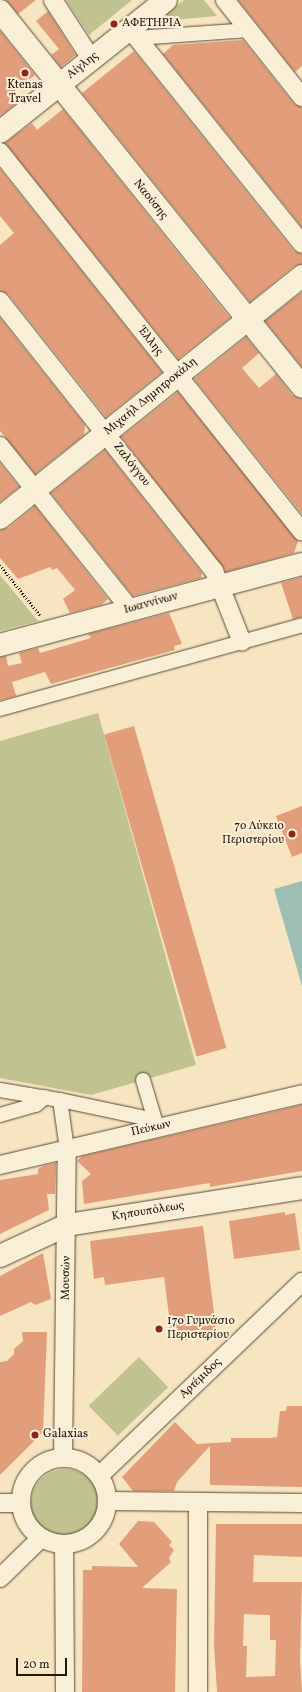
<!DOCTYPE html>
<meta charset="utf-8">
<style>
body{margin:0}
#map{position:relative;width:302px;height:1692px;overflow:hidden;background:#f6e5c0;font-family:Vollkorn,serif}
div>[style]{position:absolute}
.green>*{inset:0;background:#c0c390;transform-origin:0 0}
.round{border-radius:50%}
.water>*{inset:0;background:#9dbfb3}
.building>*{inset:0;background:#e29e7a;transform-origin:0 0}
.path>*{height:2.5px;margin-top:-1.25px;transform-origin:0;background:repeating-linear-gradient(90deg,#23150c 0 1px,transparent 0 3px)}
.roads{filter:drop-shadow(0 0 1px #584939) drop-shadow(0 0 1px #584939)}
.pedestrian>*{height:14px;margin:-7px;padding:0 7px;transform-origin:7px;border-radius:7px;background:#f9eed6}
.minor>*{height:18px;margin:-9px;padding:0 9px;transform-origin:9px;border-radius:9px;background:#f9eed6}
.minor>.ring{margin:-9px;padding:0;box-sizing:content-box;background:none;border:18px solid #f9eed6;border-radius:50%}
.tertiary>*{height:22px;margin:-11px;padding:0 11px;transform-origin:11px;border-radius:11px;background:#f9eed6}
.dots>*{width:11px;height:11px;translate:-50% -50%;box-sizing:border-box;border:2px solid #f9eed6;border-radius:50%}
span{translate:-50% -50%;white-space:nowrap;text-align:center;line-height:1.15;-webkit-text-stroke:4px #f9eed6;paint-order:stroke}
.poi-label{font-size:12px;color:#23150c}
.left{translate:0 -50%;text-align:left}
.right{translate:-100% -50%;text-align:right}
.street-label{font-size:12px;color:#23150c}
.scale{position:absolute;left:16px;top:1658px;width:51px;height:18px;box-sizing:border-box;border:2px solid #23150c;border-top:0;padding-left:5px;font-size:12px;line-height:14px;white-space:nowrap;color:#23150c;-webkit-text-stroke:3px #f9eed6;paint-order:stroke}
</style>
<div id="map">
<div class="green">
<div style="clip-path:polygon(66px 0,132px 0,89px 35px)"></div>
<div style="clip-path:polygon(184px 0,204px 0,217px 16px,163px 21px,161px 18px)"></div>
<div style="clip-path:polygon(0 575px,38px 621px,0 631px)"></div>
<div style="clip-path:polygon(98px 713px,196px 1065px,91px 1095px,0 1078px,0 741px)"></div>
<div style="left:139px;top:1357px;width:42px;height:70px;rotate:46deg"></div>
<div class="round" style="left:31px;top:1469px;width:68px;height:68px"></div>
</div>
<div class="water">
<div style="clip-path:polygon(302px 881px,302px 986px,274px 889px)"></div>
</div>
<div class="building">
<div style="clip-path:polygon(6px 0,36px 0,18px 14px)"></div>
<div style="clip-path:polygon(238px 0,302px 0,302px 66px,295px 72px)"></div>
<div style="clip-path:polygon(48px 11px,76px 55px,61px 67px,51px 55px,59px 49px,36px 21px)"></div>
<div style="clip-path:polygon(0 31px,35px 75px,11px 94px,18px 102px,0 116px)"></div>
<div style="clip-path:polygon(243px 40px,294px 104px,302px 107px,302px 227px,163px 54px,173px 45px)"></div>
<div style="clip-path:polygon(134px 51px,294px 251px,302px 254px,302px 264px,294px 266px,250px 302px,82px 93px)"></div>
<div style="clip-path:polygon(63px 109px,230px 318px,178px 359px,5px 143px,32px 123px,37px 130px)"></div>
<div style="clip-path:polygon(0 169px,162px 372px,106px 417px,8px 294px,0 291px,0 245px,14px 233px,0 216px)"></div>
<div style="clip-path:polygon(302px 292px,302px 367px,265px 321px)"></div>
<div style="clip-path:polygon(0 318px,85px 425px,84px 435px,35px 474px,0 431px)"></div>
<div style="clip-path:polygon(246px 337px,259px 353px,242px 368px,259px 388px,276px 374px,292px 395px,302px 399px,302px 514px,194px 379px)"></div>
<div style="clip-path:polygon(178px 392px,298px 541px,294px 553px,226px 572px,121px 437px)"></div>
<div style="clip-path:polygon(105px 450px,202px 573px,201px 578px,133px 596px,51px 493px)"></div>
<div style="clip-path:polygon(0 463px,19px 487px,0 502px)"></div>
<div style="clip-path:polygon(35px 506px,108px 599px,101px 605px,70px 613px,63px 599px,75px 590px,57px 568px,52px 570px,50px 567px,18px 579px,0 558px,0 530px,8px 528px)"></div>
<div style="clip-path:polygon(302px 577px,302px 617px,293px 619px,281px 583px)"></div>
<div style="clip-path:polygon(169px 613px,182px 644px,174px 646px,175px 650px,51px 684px,45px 672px,12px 682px,16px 696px,0 700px,0 657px,6px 656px,8px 666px,22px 663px,19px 653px,38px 648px,40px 653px,91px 638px,88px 634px)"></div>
<div style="left:134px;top:726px;width:335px;height:31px;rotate:74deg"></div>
<div style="clip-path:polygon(302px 806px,302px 853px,292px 857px,276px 816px)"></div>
<div style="clip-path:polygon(302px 1105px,302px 1171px,210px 1187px,210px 1183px,84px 1204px,82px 1181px,91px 1174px,77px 1161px,82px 1156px)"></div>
<div style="clip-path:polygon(56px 1163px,55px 1194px,47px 1194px,49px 1210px,0 1234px,0 1180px,38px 1174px,38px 1169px,43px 1166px)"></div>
<div style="clip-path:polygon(285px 1212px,285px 1215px,295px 1213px,300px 1250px,234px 1259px,229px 1221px)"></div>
<div style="clip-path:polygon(203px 1226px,217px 1336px,178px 1341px,177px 1331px,171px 1331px,164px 1277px,105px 1285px,104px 1277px,94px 1279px,90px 1241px)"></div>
<div style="clip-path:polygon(43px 1253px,51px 1299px,35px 1305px,31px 1302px,0 1316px,0 1276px)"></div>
<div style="clip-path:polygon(22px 1332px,47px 1332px,43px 1432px,0 1475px,0 1362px,7px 1361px,14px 1354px,14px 1349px,23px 1341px)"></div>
<div style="clip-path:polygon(287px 1406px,302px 1406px,302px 1487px,210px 1485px,210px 1446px,177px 1482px,174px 1491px,133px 1491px,122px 1477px,175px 1422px,197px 1444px,231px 1442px,231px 1438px,270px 1438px,277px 1437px,280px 1411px,286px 1411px)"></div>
<div style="clip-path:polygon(138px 1521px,154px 1522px,172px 1542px,169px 1545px,174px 1550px,169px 1558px,171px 1562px,142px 1588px,177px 1589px,175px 1692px,82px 1692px,83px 1570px,92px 1570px,92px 1566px,138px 1567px,119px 1544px)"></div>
<div style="clip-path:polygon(evenodd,216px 1524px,302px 1524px,302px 1557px,254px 1555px,253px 1582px,302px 1582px,300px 1660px,302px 1692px,217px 1692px,214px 1645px,216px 1524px,244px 1614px,270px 1615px,270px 1640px,276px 1640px,275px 1676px,246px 1677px,247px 1646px,243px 1646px,244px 1614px)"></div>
</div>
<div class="path">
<div style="left:0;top:565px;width:64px;rotate:51.3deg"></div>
</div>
<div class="roads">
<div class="pedestrian">
<div style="left:136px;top:38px;width:113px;rotate:-4deg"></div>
<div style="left:0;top:709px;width:313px;rotate:-15.5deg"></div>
<div style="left:143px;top:1080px;width:49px;rotate:73.4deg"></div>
<div style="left:0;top:1090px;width:61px;rotate:9.5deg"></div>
<div style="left:60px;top:1100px;width:96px;rotate:12deg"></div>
<div style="left:60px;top:1100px;width:49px;rotate:81.9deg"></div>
<div style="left:0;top:1115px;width:37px;rotate:-16deg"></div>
<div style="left:36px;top:1105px;width:12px;rotate:-42deg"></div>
</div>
<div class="minor">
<div style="left:53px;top:0;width:72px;rotate:57deg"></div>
<div style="left:225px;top:0;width:124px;rotate:51.6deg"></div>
<div style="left:130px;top:29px;width:275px;rotate:51.3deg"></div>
<div style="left:0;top:152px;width:485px;rotate:51.5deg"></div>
<div style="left:0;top:301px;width:345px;rotate:51.6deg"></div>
<div style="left:214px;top:571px;width:76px;rotate:68.5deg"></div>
<div style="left:0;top:446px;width:208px;rotate:51.4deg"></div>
<div style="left:0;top:1165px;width:310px;rotate:-13.2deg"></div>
<div style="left:63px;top:1457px;width:308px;rotate:-89.3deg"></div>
<div class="ring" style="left:21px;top:1458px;width:68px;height:68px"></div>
<div style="left:99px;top:1476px;width:281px;rotate:-43.7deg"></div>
<div style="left:107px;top:1501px;width:195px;rotate:0.6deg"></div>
<div style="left:198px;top:1502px;width:190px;rotate:90deg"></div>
<div style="left:0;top:1503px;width:20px"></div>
<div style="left:64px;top:1545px;width:147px;rotate:89.6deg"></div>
<div style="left:0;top:1578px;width:57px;rotate:-44.3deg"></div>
</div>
<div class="tertiary">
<div style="left:0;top:11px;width:482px;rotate:51.2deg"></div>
<div style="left:0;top:132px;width:212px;rotate:-38.5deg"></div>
<div style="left:0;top:518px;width:387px;rotate:-38.7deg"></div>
<div style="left:0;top:645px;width:313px;rotate:-15deg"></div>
<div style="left:0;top:1256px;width:74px;rotate:-24.8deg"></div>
<div style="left:67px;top:1225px;width:238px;rotate:-8.9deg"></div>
</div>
</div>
<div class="dots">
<div style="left:114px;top:24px;background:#8f2418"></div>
<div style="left:25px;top:73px;background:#8f2418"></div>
<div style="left:292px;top:834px;background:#8f2418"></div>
<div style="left:159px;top:1329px;background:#8f2418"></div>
<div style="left:35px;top:1435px;background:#8f2418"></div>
</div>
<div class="poi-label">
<span class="left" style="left:122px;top:24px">ΑΦΕΤΗΡΙΑ</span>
<span style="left:25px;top:93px">Ktenas<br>Travel</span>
<span class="right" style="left:284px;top:834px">7ο Λύκειο<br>Περιστερίου</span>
<span class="left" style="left:167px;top:1329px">17ο Γυμνάσιο<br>Περιστερίου</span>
<span class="left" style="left:43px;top:1435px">Galaxias</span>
</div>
<div class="street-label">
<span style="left:83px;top:66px;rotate:-38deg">Αίγλης</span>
<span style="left:150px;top:200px;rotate:51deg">Ναούσης</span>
<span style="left:150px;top:342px;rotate:52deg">Έλλης</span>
<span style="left:151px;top:397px;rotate:-39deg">Μιχαήλ Δημητροκάλη</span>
<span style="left:131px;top:465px;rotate:52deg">Ζαλόγγου</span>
<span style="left:151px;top:604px;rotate:-15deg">Ιωαννίνων</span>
<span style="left:151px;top:1129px;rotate:-13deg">Πεύκων</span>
<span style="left:148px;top:1212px;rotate:-9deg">Κηπουπόλεως</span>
<span style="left:67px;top:1278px;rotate:-89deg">Μουσών</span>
<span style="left:201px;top:1379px;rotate:-44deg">Αρτέμιδος</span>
</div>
<div class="scale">20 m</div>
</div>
